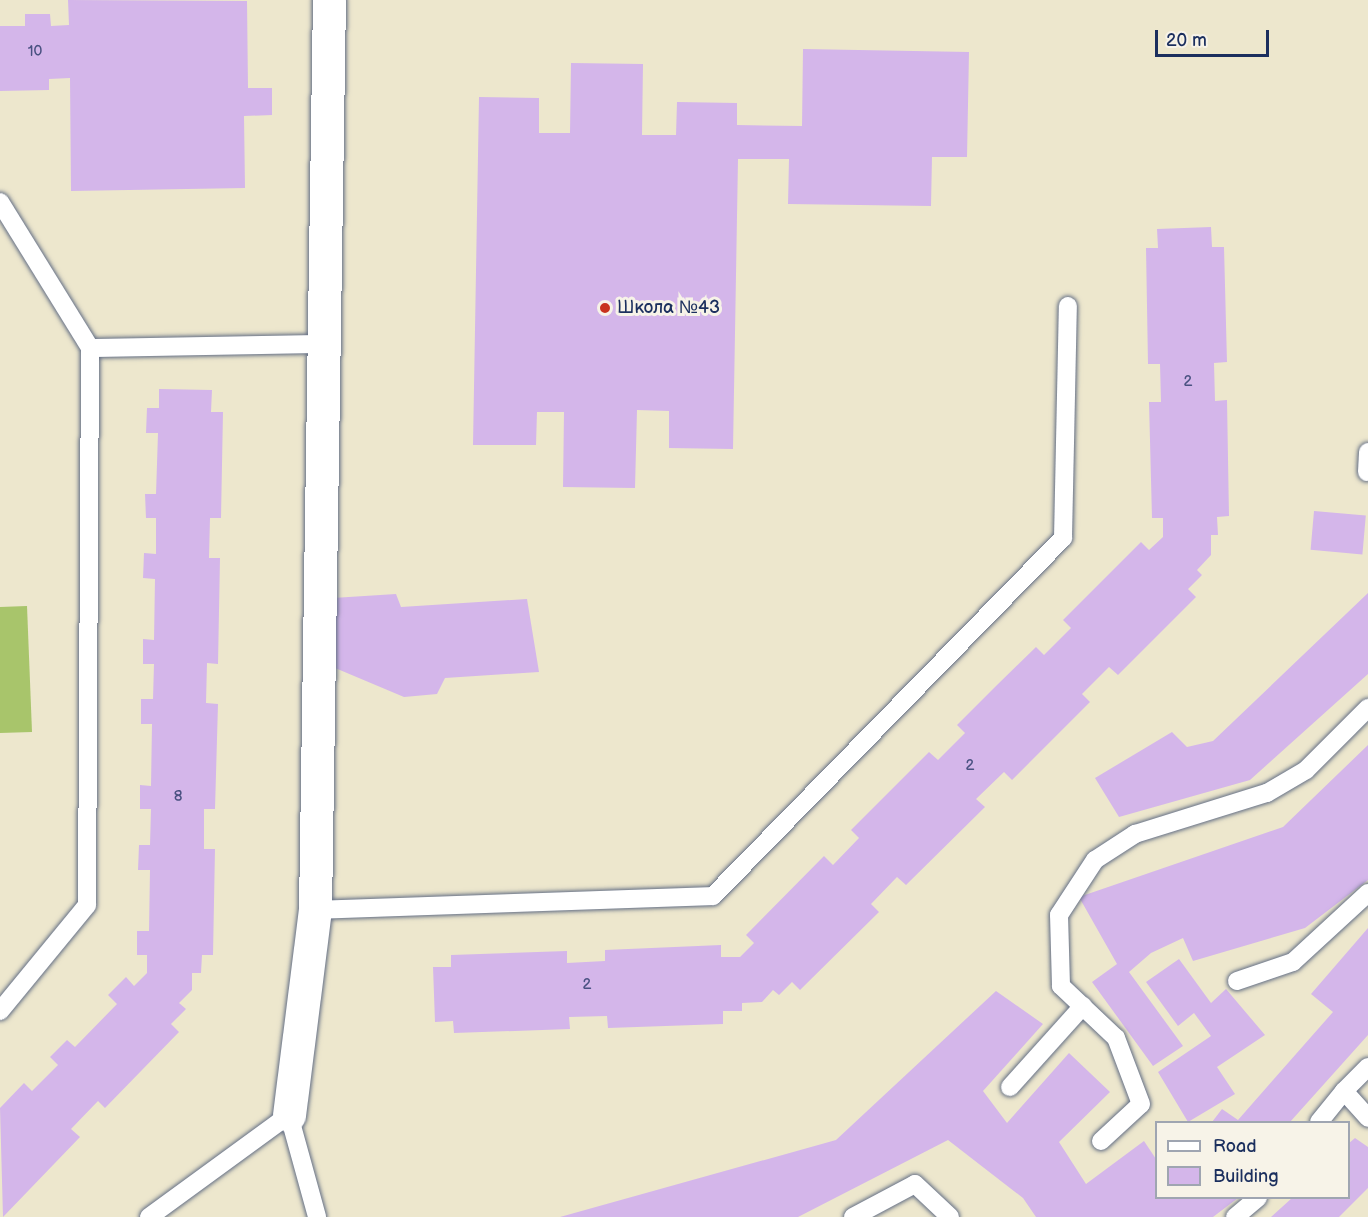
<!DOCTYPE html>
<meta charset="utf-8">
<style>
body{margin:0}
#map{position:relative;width:1368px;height:1217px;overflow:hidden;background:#ede7cd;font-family:"Balsamiq Sans",sans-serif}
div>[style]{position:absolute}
.green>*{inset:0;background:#a8c56b}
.building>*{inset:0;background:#d4b6ea;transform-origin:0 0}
.roads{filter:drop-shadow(0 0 2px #646f85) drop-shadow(0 0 2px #646f85)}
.lane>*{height:18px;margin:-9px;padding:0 9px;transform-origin:9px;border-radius:9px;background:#fff}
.street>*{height:33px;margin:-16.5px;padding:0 16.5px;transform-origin:16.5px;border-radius:16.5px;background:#fff}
.dots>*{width:16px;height:16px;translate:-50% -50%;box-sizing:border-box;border:3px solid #f7f3e8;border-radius:50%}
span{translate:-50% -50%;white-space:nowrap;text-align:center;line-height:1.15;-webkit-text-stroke:6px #f7f3e8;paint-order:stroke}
.number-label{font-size:15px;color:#495181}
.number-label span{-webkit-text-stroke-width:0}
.poi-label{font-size:18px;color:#1b2f5e}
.left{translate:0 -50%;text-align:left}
.legend{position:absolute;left:1155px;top:1121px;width:195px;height:78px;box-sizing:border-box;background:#f7f3e8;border:2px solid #9fa5b1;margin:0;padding:8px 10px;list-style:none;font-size:18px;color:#1b2f5e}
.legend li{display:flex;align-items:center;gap:12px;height:30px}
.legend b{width:30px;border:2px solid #9fa5b1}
.scale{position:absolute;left:1155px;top:30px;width:114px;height:27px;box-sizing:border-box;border:3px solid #1b2f5e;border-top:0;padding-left:8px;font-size:18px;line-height:21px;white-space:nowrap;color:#1b2f5e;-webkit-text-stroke:4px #f7f3e8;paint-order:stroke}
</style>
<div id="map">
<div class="green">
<div style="clip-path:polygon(27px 606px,32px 732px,0 733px,0 607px)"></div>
</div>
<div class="building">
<div style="clip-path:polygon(68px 0,247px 1px,248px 88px,272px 88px,272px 115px,244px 116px,245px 188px,71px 191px,70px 78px,49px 79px,49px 90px,0 91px,0 26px,25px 26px,25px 14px,50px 14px,51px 26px,69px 25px)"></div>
<div style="clip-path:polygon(803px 49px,969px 52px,967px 157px,932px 157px,931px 206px,788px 204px,789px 159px,738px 159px,733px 449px,669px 448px,669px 411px,637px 410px,635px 488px,563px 487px,564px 412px,537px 412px,536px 445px,473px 445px,479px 97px,539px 98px,539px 133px,570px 133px,571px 63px,643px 64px,642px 135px,676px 135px,677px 102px,737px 103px,737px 125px,802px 126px)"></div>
<div style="clip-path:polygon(1211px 227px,1212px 247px,1224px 247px,1227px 362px,1214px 363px,1215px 401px,1227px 400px,1229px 516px,1217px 517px,1218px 535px,1211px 535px,1211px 555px,1197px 570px,1202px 575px,1188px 589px,1196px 597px,1118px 675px,1109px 667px,1082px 694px,1090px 702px,1012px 780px,1004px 772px,976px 799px,985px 807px,906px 885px,897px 877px,871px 904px,879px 912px,800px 990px,792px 982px,779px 995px,773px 990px,762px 1002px,742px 1003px,742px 1011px,723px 1011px,723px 1024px,608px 1028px,607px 1016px,569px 1017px,570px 1029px,454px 1033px,453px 1021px,435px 1022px,433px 967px,451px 967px,451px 955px,567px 951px,567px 963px,605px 961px,605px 950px,721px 945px,721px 957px,740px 957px,754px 943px,746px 935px,824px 856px,833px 865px,859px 838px,851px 830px,929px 752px,938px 760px,965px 733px,957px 725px,996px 686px,1036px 647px,1044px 655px,1071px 628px,1063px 620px,1141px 542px,1149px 550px,1163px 537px,1163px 518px,1152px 518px,1149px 402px,1161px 402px,1160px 364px,1148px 364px,1146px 248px,1158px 248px,1157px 229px)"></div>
<div style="clip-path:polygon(159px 389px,212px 390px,211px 412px,223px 412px,221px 518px,210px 518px,209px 558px,220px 558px,218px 664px,207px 663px,206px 703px,218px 704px,215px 809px,204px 809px,204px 849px,215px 849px,213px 955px,202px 955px,201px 973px,192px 973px,192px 990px,179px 1003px,186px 1009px,171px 1024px,179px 1032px,105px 1108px,98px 1101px,71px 1129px,80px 1137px,3px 1217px,0 1108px,24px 1083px,32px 1091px,58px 1065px,50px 1057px,67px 1040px,75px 1047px,117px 1004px,108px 995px,126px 977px,134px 986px,147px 973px,147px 955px,137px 955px,137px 931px,149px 931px,150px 870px,138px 870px,139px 845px,150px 845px,151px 809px,140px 809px,140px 785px,151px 786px,152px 724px,141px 724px,141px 699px,153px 699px,154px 664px,143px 664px,143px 639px,154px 640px,155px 579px,143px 578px,144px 553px,156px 554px,156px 518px,146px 518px,145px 494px,156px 494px,158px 433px,146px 433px,147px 408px,159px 408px)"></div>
<div style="left:1314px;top:511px;width:52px;height:39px;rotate:5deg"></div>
<div style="clip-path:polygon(1368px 593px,1368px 674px,1250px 780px,1119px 817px,1095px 778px,1172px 732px,1187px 747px,1213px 741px)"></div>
<div style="clip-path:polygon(396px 594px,401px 607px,527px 599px,539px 672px,445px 678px,437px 694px,404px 697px,328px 665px,333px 598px)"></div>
<div style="clip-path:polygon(1368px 745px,1368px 880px,1305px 928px,1193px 961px,1183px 938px,1151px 953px,1129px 972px,1183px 1046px,1153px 1066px,1092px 982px,1117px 964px,1079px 897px,1283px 827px)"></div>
<div style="clip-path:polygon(1368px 928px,1368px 1035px,1290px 1122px,1212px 1122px,1222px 1109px,1238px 1120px,1333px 1012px,1311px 994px)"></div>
<div style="clip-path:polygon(1179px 959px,1211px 1003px,1226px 989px,1265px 1035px,1217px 1067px,1235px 1094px,1188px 1122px,1158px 1072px,1211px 1036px,1194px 1013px,1178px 1026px,1146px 982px)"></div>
<div style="clip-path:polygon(996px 991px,1043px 1024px,983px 1091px,1007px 1123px,1069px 1053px,1110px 1092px,1059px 1142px,1086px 1184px,1144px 1141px,1156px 1159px,1156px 1198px,1238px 1198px,1213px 1217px,1036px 1217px,1023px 1198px,948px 1140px,798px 1217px,560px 1217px,836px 1140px)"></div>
<div style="clip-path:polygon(1355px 1138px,1368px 1147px,1368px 1188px,1339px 1217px,1271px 1217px,1292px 1198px,1348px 1198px,1348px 1144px)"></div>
</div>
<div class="roads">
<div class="lane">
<div style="left:0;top:202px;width:172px;rotate:58.3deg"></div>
<div style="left:90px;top:348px;width:232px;rotate:-1deg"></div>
<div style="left:1367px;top:472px;width:20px;rotate:-87deg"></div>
<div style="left:315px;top:910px;width:398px;rotate:-2deg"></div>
<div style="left:713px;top:896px;width:501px;rotate:-45.65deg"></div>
<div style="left:1063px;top:538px;width:232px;rotate:-88.8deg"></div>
<div style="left:1237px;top:981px;width:59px;rotate:-18.7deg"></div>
<div style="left:1293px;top:962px;width:102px;rotate:-42.6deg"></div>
<div style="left:0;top:1011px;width:137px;rotate:-50.6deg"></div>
<div style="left:87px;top:905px;width:557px;rotate:-89.69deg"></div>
<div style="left:1010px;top:1087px;width:109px;rotate:-48deg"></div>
<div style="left:1344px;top:1091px;width:34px;rotate:-45deg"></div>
<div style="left:1319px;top:1122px;width:40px;rotate:-51deg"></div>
<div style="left:1344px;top:1091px;width:36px;rotate:48deg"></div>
<div style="left:1101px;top:1141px;width:54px;rotate:-42.8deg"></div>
<div style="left:1141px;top:1104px;width:71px;rotate:-110.7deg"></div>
<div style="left:1116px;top:1038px;width:76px;rotate:-136.6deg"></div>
<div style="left:1061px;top:986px;width:71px;rotate:-91.6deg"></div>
<div style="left:1059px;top:915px;width:66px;rotate:-56.8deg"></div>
<div style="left:1095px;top:860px;width:48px;rotate:-33deg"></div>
<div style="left:1135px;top:834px;width:138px;rotate:-17.3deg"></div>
<div style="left:1267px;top:793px;width:45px;rotate:-30.5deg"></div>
<div style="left:1306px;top:770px;width:88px;rotate:-45deg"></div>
<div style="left:149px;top:1217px;width:173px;rotate:-36.1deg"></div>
<div style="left:289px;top:1115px;width:106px;rotate:74.6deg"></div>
<div style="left:853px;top:1217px;width:70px;rotate:-28deg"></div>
<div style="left:915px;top:1184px;width:48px;rotate:43.3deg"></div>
<div style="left:1235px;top:1217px;width:30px;rotate:-40deg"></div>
</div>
<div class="street">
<div style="left:289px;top:1115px;width:207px;rotate:-82.8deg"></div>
<div style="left:315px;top:910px;width:910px;rotate:-89.12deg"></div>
</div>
</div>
<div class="dots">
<div style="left:605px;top:308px;background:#c8321e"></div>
</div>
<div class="number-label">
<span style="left:35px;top:52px">10</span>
<span style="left:1188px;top:382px">2</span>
<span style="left:970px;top:766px">2</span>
<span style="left:178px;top:797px">8</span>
<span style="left:587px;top:985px">2</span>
</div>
<div class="poi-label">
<span class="left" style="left:617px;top:308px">Школа №43</span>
</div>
<ul class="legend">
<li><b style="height:8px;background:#fff"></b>Road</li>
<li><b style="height:16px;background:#d4b6ea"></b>Building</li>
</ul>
<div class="scale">20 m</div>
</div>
